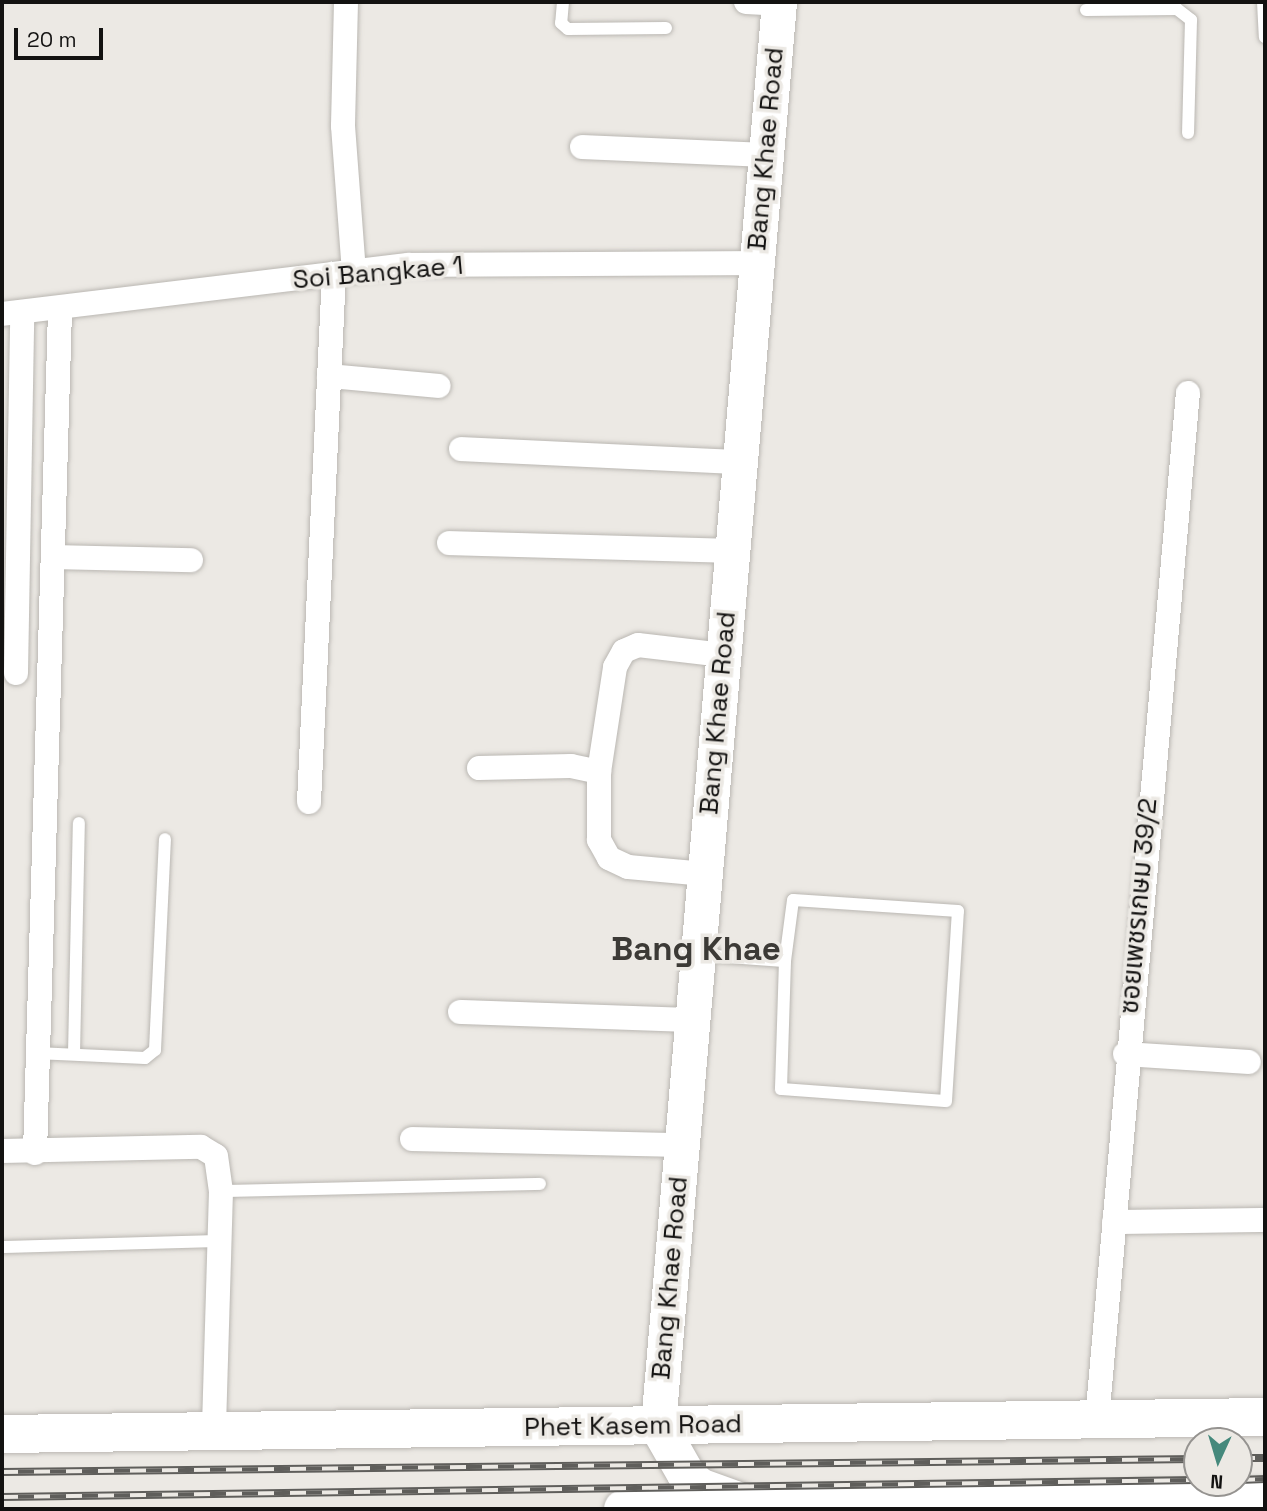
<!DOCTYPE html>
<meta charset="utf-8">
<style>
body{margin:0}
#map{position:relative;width:1267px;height:1511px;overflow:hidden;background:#ece9e4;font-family:"Space Grotesk","Noto Sans Thai",sans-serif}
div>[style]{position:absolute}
.roads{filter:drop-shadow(0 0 2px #bab7b2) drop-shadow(0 0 2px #bab7b2)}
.lane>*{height:12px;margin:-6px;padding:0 6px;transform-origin:6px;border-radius:6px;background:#fff}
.street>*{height:24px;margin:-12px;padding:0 12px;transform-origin:12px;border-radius:12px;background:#fff}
.secondary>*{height:35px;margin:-17.5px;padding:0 17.5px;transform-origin:17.5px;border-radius:17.5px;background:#fff}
.primary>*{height:38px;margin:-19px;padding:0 19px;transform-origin:19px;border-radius:19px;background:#fff}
.rail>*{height:8px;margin-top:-4px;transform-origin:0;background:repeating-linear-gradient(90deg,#ece9e4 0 16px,#5f5e5b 0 32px);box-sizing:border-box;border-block:2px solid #5f5e5b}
span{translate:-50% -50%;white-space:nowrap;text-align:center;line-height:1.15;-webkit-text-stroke:7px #ece9e4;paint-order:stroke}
.street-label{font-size:26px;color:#131211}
.district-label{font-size:33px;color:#3c3a36;font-weight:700}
.frame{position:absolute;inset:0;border:4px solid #131211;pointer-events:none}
.north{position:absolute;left:1183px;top:1427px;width:70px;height:70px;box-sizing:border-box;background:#ece9e4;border:2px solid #959390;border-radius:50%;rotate:184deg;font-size:19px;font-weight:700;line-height:28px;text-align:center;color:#131211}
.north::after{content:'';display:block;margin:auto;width:24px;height:32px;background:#45897c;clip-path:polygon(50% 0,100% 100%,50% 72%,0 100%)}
.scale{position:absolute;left:14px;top:28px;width:89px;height:32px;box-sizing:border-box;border:4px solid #131211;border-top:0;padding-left:9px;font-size:21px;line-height:24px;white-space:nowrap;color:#131211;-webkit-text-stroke:5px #ece9e4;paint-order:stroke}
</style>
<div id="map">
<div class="roads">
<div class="lane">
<div style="left:563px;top:2px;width:21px;rotate:95deg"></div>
<div style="left:561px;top:23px;width:9px;rotate:41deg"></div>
<div style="left:568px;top:29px;width:98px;rotate:-0.6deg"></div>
<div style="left:1263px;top:2px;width:35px;rotate:87deg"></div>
<div style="left:1086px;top:10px;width:91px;rotate:-0.6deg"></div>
<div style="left:1177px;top:9px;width:18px;rotate:38deg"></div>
<div style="left:1191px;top:20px;width:113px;rotate:91.5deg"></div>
<div style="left:701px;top:955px;width:84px;rotate:4.1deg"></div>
<div style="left:785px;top:961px;width:128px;rotate:91.8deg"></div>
<div style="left:781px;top:1089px;width:165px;rotate:4.2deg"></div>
<div style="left:946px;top:1101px;width:190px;rotate:-86.4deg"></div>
<div style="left:958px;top:911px;width:165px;rotate:-176.2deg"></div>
<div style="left:793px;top:900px;width:62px;rotate:97.5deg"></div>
<div style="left:36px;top:1053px;width:109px;rotate:2.6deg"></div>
<div style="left:145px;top:1058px;width:13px;rotate:-39deg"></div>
<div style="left:155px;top:1050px;width:211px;rotate:-87.3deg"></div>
<div style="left:74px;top:1054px;width:231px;rotate:-88.8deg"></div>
<div style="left:221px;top:1191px;width:319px;rotate:-1.3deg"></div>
<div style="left:2px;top:1247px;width:218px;rotate:-1.6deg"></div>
</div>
<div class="street">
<div style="left:346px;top:2px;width:124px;rotate:91.4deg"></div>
<div style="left:343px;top:126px;width:145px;rotate:85.7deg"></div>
<div style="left:746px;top:2px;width:33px;rotate:3deg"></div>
<div style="left:582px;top:147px;width:184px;rotate:2.5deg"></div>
<div style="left:2px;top:314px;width:409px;rotate:-6.9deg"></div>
<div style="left:408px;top:265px;width:349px;rotate:-0.3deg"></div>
<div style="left:329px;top:376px;width:110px;rotate:5.2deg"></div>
<div style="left:461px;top:449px;width:279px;rotate:2.7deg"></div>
<div style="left:449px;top:543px;width:283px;rotate:1.6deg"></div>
<div style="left:54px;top:557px;width:137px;rotate:1.3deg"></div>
<div style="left:16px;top:673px;width:359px;rotate:-89deg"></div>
<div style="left:479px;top:768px;width:92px;rotate:-1.2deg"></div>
<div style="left:571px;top:766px;width:29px;rotate:12deg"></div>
<div style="left:309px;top:802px;width:529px;rotate:-87.29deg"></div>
<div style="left:705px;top:874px;width:77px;rotate:-174.8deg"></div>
<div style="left:628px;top:867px;width:21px;rotate:-155deg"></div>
<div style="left:609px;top:858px;width:21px;rotate:-119deg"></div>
<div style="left:599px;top:840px;width:68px;rotate:-90deg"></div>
<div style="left:599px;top:772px;width:106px;rotate:-81.3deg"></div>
<div style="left:615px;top:667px;width:18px;rotate:-61deg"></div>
<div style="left:624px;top:651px;width:15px;rotate:-23deg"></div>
<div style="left:638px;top:645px;width:86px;rotate:6.7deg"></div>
<div style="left:460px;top:1012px;width:232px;rotate:2deg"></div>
<div style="left:1125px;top:1054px;width:124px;rotate:3.7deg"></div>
<div style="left:412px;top:1139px;width:269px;rotate:1.3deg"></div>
<div style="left:2px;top:1151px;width:199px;rotate:-1.2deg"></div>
<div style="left:201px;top:1147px;width:17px;rotate:31deg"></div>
<div style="left:216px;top:1156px;width:35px;rotate:82deg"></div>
<div style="left:221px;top:1191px;width:240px;rotate:91.7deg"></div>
<div style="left:35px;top:1153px;width:843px;rotate:-88.3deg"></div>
<div style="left:1114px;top:1222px;width:151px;rotate:-0.8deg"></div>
<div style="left:1097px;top:1420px;width:1031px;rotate:-84.94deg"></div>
</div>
<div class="secondary">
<div style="left:658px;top:1425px;width:1428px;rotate:-85.14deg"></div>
</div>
<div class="primary">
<div style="left:658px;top:1425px;width:56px;rotate:60.3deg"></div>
<div style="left:686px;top:1474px;width:18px;rotate:45deg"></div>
<div style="left:699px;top:1487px;width:45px;rotate:19.7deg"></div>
<div style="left:2px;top:1434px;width:1263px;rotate:-0.77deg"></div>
<div style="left:623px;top:1509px;width:642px;rotate:-1.07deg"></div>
</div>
</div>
<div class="rail">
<div style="left:1239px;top:1458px;width:26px"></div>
<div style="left:2px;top:1472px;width:1195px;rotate:-0.62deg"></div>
<div style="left:1239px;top:1480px;width:26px;rotate:-2deg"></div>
<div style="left:2px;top:1497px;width:1195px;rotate:-0.82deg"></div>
</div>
<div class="street-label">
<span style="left:766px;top:149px;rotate:-85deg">Bang Khae Road</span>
<span style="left:378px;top:273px;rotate:-5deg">Soi Bangkae 1</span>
<span style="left:718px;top:713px;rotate:-85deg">Bang Khae Road</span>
<span style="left:1139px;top:906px;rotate:-85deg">ซอยเพชรเกษม 39/2</span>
<span style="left:670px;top:1278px;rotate:-85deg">Bang Khae Road</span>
<span style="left:633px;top:1426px;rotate:-1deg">Phet Kasem Road</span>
</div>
<div class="district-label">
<span style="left:696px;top:950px">Bang Khae</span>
</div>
<div class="frame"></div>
<div class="north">N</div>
<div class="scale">20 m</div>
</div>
